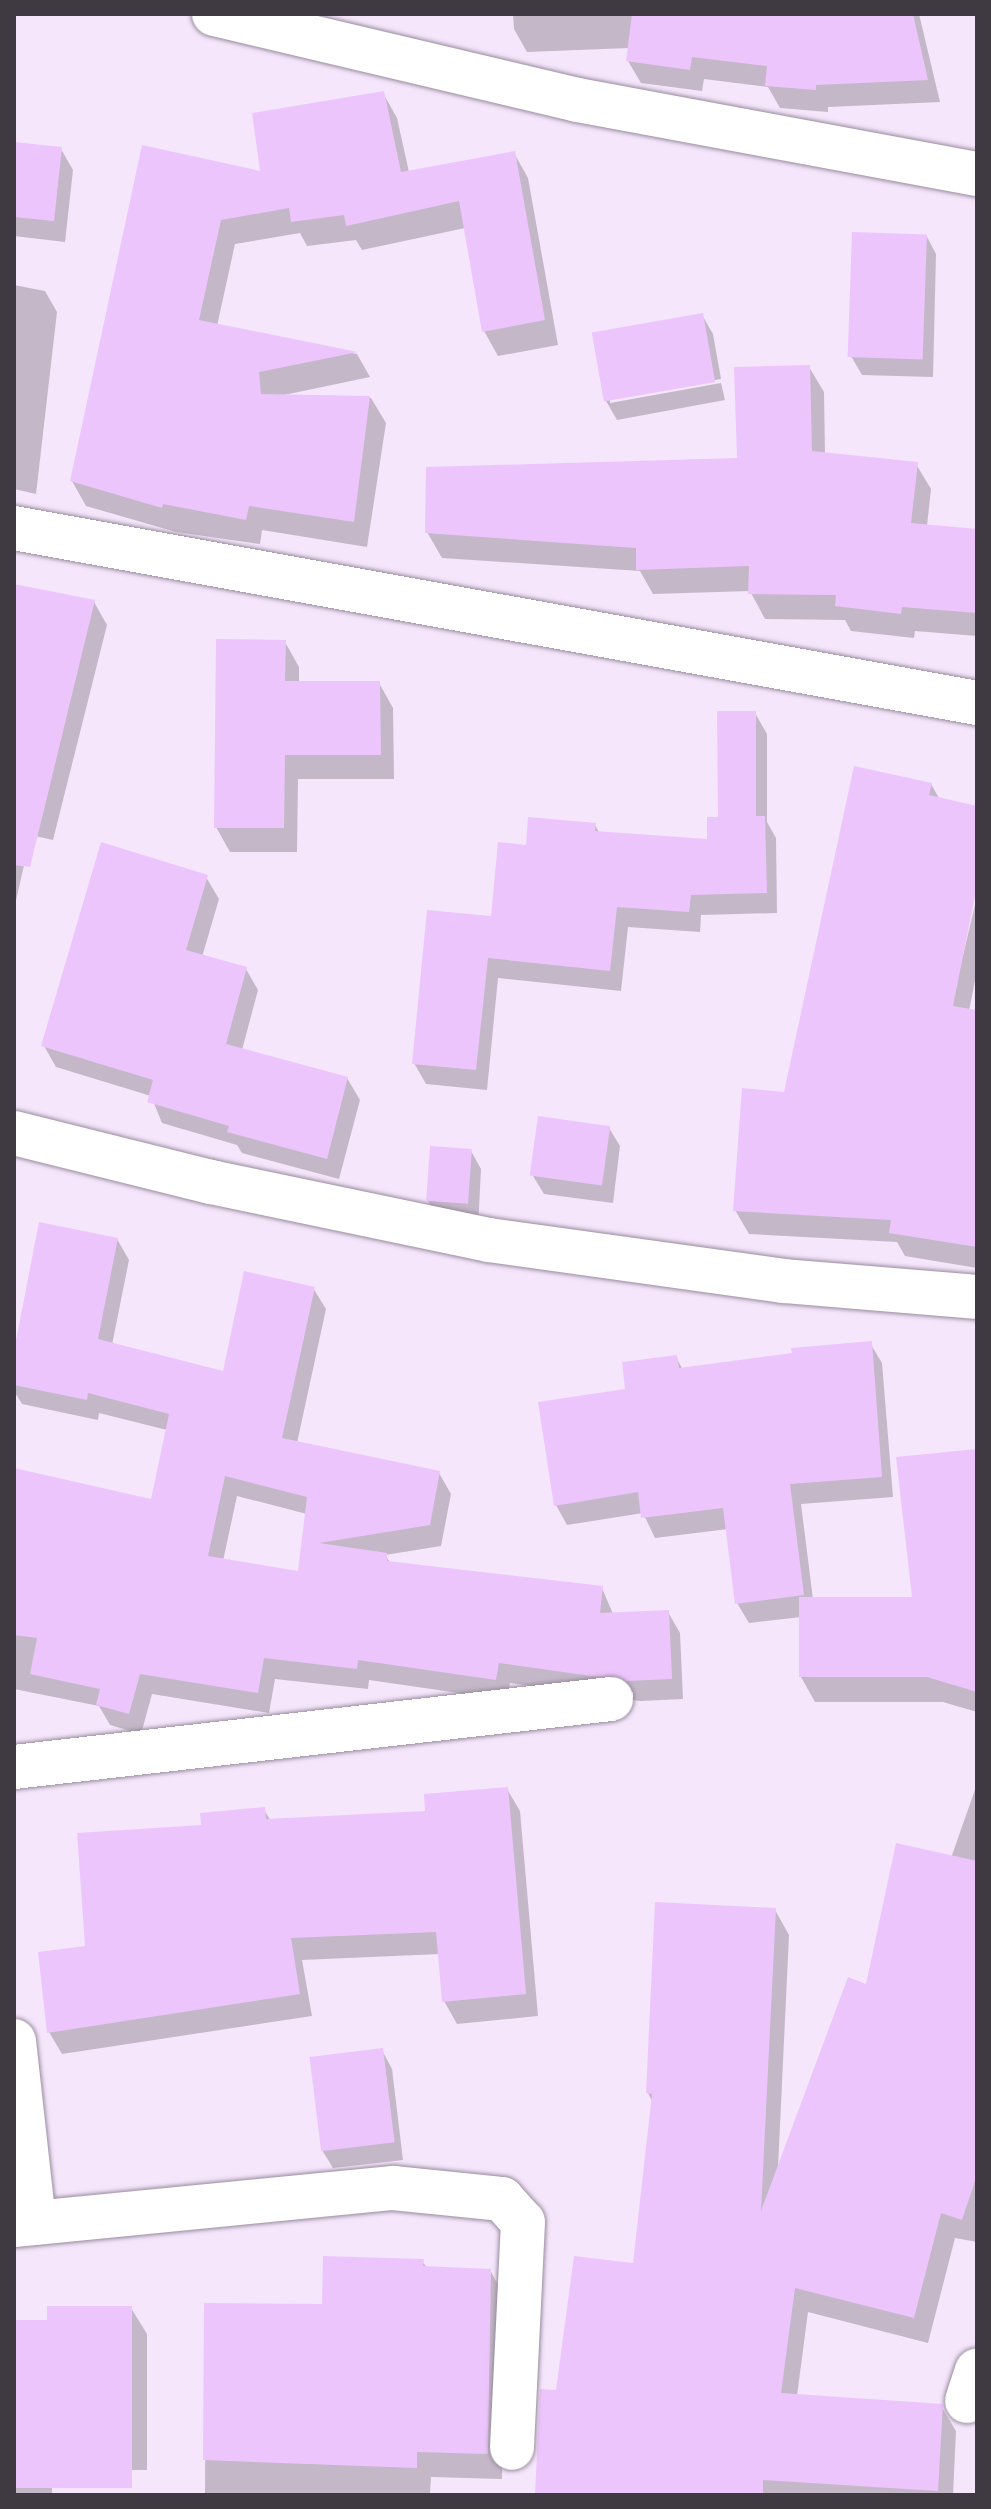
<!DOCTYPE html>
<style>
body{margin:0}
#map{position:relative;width:991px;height:2509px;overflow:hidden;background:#f5e6fb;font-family:"Open Sans",sans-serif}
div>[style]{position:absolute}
.shadow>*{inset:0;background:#0003}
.building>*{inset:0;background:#edc5fd;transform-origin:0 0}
.roads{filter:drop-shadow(0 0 2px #998b9e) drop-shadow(0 0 2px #998b9e)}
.minor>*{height:44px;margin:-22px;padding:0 22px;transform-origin:22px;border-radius:22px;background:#fff}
span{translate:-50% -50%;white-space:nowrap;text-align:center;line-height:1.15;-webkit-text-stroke:8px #fff;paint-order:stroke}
.frame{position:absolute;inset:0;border:16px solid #3f3941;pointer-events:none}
</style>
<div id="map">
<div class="shadow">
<div style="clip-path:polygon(513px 14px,919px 14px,940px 102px,828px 107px,828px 112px,780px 108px,768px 87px,704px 79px,702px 91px,641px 83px,628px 61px,629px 48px,527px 52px,514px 29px)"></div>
<div style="clip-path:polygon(383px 93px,397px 118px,409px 172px,514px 153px,528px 178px,558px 345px,498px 356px,484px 331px,465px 228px,362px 250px,356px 240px,307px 246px,300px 233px,235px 244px,217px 326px,357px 354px,370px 377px,284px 395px,371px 398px,386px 423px,367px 547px,262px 530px,260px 544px,176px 532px,86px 506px,72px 481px,144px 147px,262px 173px)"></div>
<div style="clip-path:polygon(14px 144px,61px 149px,73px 170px,65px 242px,14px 236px)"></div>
<div style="clip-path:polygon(926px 235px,936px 254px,933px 377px,862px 375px,851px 356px)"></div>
<div style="clip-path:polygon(14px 285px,45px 291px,57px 312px,36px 494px,14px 489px)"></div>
<div style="clip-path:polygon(702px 315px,713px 334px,721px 379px,610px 399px,610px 403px,721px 383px,725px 400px,617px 420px,606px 401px)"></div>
<div style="clip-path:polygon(809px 367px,824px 392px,825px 454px,916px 464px,931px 489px,927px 526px,977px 531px,977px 636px,915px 631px,914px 638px,851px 631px,845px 620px,765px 619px,750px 591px,653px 594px,640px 571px,442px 558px,427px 532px,739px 460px)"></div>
<div style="clip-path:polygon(14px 586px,94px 602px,107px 625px,53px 840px,31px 835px,14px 909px)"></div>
<div style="clip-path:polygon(285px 642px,299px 667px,299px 683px,379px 683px,393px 708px,394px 779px,298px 779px,297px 852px,230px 852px,216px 827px)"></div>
<div style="clip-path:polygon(755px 713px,767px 734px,767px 822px,776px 838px,777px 913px,701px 915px,700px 932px,628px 927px,621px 991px,498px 978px,487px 1090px,426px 1084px,414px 1063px,528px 847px,595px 825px,600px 834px,709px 841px)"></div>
<div style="clip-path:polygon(931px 784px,940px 800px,977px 808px,977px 876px,949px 1015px,977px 896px,977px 971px,969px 1011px,977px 1012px,977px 1268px,905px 1256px,897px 1242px,749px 1234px,735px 1210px)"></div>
<div style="clip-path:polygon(206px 877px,219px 899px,202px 957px,246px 969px,258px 990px,242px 1050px,347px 1078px,360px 1100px,339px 1179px,242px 1153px,237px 1145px,162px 1123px,151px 1096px,56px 1067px,44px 1046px)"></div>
<div style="clip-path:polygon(609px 1128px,620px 1146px,613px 1203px,544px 1194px,533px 1176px)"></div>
<div style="clip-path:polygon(471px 1151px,481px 1169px,478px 1228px,439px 1220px,428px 1201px)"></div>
<div style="clip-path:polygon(evenodd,117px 1239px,129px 1260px,112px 1345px,224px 1373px,313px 1288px,326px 1309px,297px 1443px,439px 1473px,451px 1494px,441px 1546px,385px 1555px,391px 1564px,602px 1588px,613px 1614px,668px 1612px,680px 1633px,683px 1699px,640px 1701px,510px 1683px,507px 1700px,369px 1680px,368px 1689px,275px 1679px,269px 1713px,152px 1694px,141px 1734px,110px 1725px,99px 1706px,14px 1689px,14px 1470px,152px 1501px,167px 1430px,99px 1413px,98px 1420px,22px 1404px,14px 1391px,14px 1362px,117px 1239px,237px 1496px,307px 1514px,300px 1573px,223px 1561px,237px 1496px)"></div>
<div style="clip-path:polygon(870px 1343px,882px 1363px,893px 1497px,801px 1504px,813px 1599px,914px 1599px,977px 1451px,977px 1712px,943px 1702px,815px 1702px,801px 1677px,801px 1617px,749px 1623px,737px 1603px,728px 1529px,655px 1538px,643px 1513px,567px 1525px,556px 1505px,627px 1391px,676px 1357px,683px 1370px)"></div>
<div style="clip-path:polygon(977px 1784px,977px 2242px,955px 2238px,928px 2343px,808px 2312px,797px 2396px,941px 2406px,956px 2431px,953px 2495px,539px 2495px,558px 2392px,635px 2265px,653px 2103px,648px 2093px,775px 1910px,789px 1935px,778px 2168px,868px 1986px,951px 1858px)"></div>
<div style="clip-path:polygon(507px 1789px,520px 1811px,538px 2016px,457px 2024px,444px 2001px,440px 1954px,302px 1960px,312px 2016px,62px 2054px,49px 2032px,87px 1948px,203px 1827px,264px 1810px,271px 1821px,427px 1813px)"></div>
<div style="clip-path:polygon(382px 2050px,392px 2069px,403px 2160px,333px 2168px,322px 2150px)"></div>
<div style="clip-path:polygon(422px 2261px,427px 2268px,490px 2270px,504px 2296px,502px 2479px,431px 2477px,430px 2493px,205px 2495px,206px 2305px,324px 2306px)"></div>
<div style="clip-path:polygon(131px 2308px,147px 2334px,147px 2470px,119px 2470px)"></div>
<div style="clip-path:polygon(14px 2322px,52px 2347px,52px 2495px,14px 2495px)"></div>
</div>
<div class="building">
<div style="clip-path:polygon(632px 14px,913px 14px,928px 80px,816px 85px,816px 90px,765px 86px,767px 66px,692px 57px,690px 70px,626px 61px)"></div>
<div style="clip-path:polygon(384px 91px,401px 172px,515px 151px,545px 320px,482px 332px,459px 201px,346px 226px,344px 215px,291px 222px,289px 208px,221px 220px,199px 320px,358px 352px,259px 372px,261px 394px,370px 396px,354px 522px,249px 506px,246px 520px,163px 504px,162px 508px,70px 481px,142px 145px,260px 171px,252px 113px)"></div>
<div style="clip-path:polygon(14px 142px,62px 147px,54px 221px,14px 217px)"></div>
<div style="left:852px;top:232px;width:75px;height:125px;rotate:2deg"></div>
<div style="left:703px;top:313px;width:70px;height:113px;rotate:80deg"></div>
<div style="clip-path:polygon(810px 365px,812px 451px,918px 462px,911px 523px,977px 529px,977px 613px,902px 607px,901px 614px,835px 606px,836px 595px,748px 594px,749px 566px,636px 570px,636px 548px,425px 533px,426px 467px,737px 458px,734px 367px)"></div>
<div style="clip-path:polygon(14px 584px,95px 600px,30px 867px,14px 865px)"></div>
<div style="clip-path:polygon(216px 639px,286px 640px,285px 681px,380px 681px,381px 755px,285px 755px,284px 828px,214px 828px)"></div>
<div style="clip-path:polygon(717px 711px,756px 711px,756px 816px,765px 816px,767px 893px,691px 895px,689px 912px,617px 907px,610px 971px,488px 958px,476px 1070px,412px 1064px,427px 910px,491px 916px,498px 842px,526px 845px,528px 817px,596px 823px,595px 831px,707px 839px,707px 817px,718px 817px)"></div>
<div style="clip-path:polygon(854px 766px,932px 783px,929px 795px,977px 806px,977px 886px,953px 1006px,977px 1010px,977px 1247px,889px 1233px,891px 1220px,733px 1211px,742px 1088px,784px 1092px)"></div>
<div style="clip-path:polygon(101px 842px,208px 875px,186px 950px,247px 967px,226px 1044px,348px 1077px,327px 1159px,227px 1132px,229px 1126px,147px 1102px,153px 1080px,41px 1046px)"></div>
<div style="left:538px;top:1116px;width:73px;height:60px;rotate:8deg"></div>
<div style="left:430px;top:1146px;width:42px;height:55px;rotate:4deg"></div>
<div style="clip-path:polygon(evenodd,39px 1222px,118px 1238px,98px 1339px,223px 1371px,244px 1271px,315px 1287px,282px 1438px,440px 1471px,430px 1525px,319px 1543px,387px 1553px,387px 1561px,603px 1586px,600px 1613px,669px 1610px,672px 1679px,627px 1681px,499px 1663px,496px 1680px,358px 1660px,357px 1669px,264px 1658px,258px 1693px,140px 1674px,129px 1714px,96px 1705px,100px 1689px,30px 1674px,37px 1638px,14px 1635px,14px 1468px,151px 1499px,169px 1414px,88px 1393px,87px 1400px,14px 1385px,14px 1351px,39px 1222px,225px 1476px,307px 1497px,298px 1571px,208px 1556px,225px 1476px)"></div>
<div style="clip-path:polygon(872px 1341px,882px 1477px,790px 1484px,804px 1595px,735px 1604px,723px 1508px,641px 1518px,638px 1492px,554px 1506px,538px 1402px,625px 1389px,622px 1362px,677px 1355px,679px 1368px,792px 1353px,791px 1348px)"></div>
<div style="clip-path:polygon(977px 1449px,977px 1692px,927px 1677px,799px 1677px,799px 1597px,912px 1597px,896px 1457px)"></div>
<div style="clip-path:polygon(508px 1787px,526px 1994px,442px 2002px,436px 1932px,291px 1938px,300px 1994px,47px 2033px,38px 1952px,85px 1946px,77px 1833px,201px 1825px,200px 1813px,265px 1807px,266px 1819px,425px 1811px,424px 1794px)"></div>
<div style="clip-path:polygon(896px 1843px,977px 1861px,977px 2175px,962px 2220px,941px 2213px,914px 2318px,795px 2288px,781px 2393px,943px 2404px,938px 2491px,763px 2480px,763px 2495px,535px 2495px,540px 2389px,556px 2390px,574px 2256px,633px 2263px,652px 2094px,646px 2093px,655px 1902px,776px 1908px,761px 2211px,848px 1977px,866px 1984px)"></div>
<div style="left:383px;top:2048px;width:95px;height:74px;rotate:83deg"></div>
<div style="clip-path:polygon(323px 2256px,424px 2259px,423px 2266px,491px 2269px,488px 2454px,417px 2452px,417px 2468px,203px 2460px,204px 2303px,322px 2304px)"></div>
<div style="clip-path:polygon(47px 2306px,132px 2306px,132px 2488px,14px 2488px,14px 2320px,47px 2320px)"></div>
</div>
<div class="roads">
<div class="minor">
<div style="left:214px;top:14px;width:373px;rotate:13.3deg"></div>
<div style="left:577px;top:100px;width:407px;rotate:10.5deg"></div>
<div style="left:14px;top:528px;width:979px;rotate:10.3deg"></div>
<div style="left:14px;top:1133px;width:203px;rotate:14deg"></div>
<div style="left:211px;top:1182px;width:284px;rotate:11.8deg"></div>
<div style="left:489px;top:1240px;width:297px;rotate:7.9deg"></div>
<div style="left:783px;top:1281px;width:195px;rotate:4.7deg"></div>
<div style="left:14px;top:1767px;width:601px;rotate:-6.5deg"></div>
<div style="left:14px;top:2041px;width:183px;rotate:83.7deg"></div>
<div style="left:14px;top:2225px;width:381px;rotate:-5.6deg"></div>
<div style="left:393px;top:2188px;width:110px;rotate:5.8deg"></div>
<div style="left:502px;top:2199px;width:31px;rotate:48deg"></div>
<div style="left:523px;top:2222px;width:226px;rotate:92.8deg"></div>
<div style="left:967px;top:2401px;width:32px;rotate:-72deg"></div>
</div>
</div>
<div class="frame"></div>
</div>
